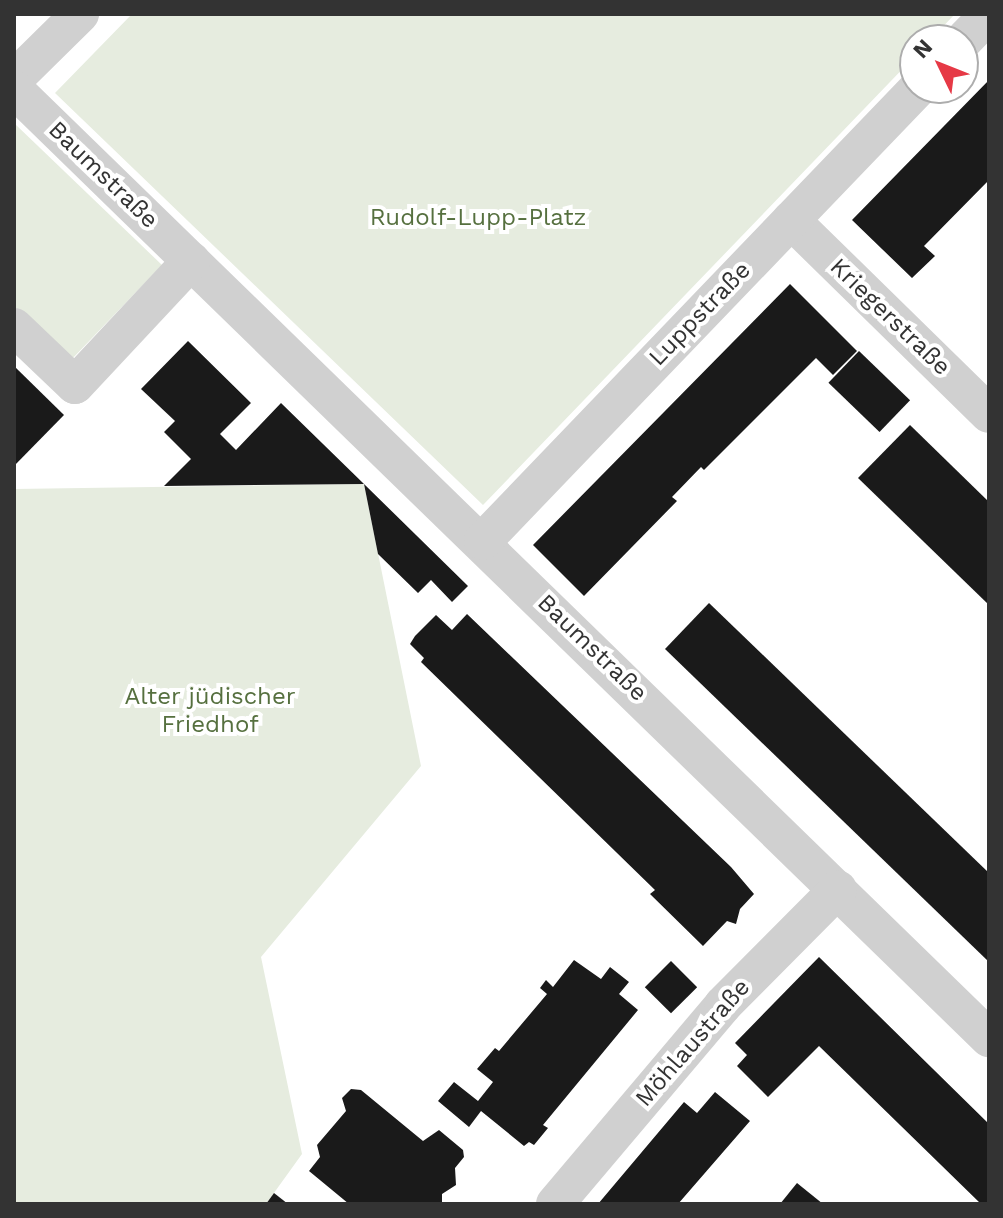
<!DOCTYPE html>
<meta charset="utf-8">
<style>
body{margin:0}
#map{position:relative;width:1003px;height:1218px;overflow:hidden;background:#fff;font-family:"Work Sans",sans-serif}
div>[style]{position:absolute}
.green>*{inset:0;background:#e6ecdf}
.building>*{inset:0;background:#1a1a1a;transform-origin:0 0}
.street>*{height:38px;margin:-19px;padding:0 19px;transform-origin:19px;border-radius:19px;background:#d0d0d0}
span{translate:-50% -50%;white-space:nowrap;text-align:center;line-height:1.15;-webkit-text-stroke:8px #fff;paint-order:stroke}
.street-label{font-size:24px;color:#333}
.park-label{font-size:24px;color:#56703f}
.frame{position:absolute;inset:0;border:16px solid #333;pointer-events:none}
.north{position:absolute;left:899px;top:24px;width:80px;height:80px;box-sizing:border-box;background:#fff;border:2px solid #adadad;border-radius:50%;rotate:313deg;font-size:22px;font-weight:700;line-height:32px;text-align:center;color:#333}
.north::after{content:'';display:block;margin:auto;width:28px;height:36px;background:#e63946;clip-path:polygon(50% 0,100% 100%,50% 72%,0 100%)}
</style>
<div id="map">
<div class="green">
<div style="clip-path:polygon(132px 14px,955px 14px,930px 40px,915px 40px,915px 56px,483px 505px,55px 93px)"></div>
<div style="clip-path:polygon(14px 123px,162px 265px,71px 360px,14px 306px)"></div>
<div style="clip-path:polygon(364px 484px,421px 766px,261px 957px,302px 1154px,266px 1204px,18px 1204px,14px 1200px,14px 489px)"></div>
</div>
<div class="building">
<div style="clip-path:polygon(989px 80px,989px 180px,924px 246px,935px 256px,912px 278px,852px 220px)"></div>
<div style="clip-path:polygon(790px 284px,857px 351px,833px 375px,816px 358px,704px 470px,701px 467px,672px 497px,677px 501px,584px 596px,533px 545px)"></div>
<div style="clip-path:polygon(188px 341px,251px 403px,220px 434px,236px 450px,281px 403px,364px 484px,164px 486px,191px 459px,164px 432px,175px 421px,141px 389px)"></div>
<div style="left:859px;top:351px;width:71px;height:44px;rotate:44deg"></div>
<div style="clip-path:polygon(14px 366px,64px 415px,14px 466px)"></div>
<div style="clip-path:polygon(910px 425px,989px 502px,989px 605px,858px 478px)"></div>
<div style="clip-path:polygon(364px 484px,468px 586px,452px 602px,431px 580px,418px 593px,378px 554px)"></div>
<div style="clip-path:polygon(709px 603px,989px 873px,989px 962px,665px 649px)"></div>
<div style="clip-path:polygon(467px 614px,731px 867px,754px 894px,740px 909px,736px 924px,727px 921px,703px 946px,650px 894px,655px 890px,421px 662px,424px 658px,410px 644px,415px 636px,436px 615px,452px 630px)"></div>
<div style="clip-path:polygon(819px 957px,989px 1124px,989px 1204px,981px 1204px,819px 1046px,768px 1097px,737px 1066px,747px 1055px,735px 1043px)"></div>
<div style="clip-path:polygon(574px 960px,601px 979px,610px 967px,629px 982px,619px 994px,638px 1010px,543px 1125px,548px 1128px,534px 1145px,529px 1142px,524px 1146px,481px 1111px,469px 1127px,438px 1101px,454px 1082px,478px 1101px,493px 1082px,477px 1069px,495px 1048px,499px 1051px,547px 994px,540px 988px,546px 980px,553px 987px)"></div>
<div style="left:671px;top:961px;width:37px;height:37px;rotate:45deg"></div>
<div style="clip-path:polygon(351px 1089px,361px 1090px,423px 1141px,439px 1130px,463px 1150px,464px 1157px,455px 1168px,456px 1185px,442px 1194px,442px 1204px,349px 1204px,309px 1171px,320px 1157px,317px 1145px,346px 1111px,342px 1098px)"></div>
<div style="clip-path:polygon(715px 1092px,750px 1121px,678px 1204px,598px 1204px,684px 1102px,697px 1113px)"></div>
<div style="clip-path:polygon(797px 1183px,823px 1204px,780px 1204px)"></div>
<div style="clip-path:polygon(274px 1193px,288px 1204px,266px 1204px)"></div>
</div>
<div class="street">
<div style="left:963px;top:41px;width:37px;rotate:-46deg"></div>
<div style="left:14px;top:79px;width:93px;rotate:-44.6deg"></div>
<div style="left:14px;top:89px;width:1361px;rotate:44.23deg"></div>
<div style="left:791px;top:220px;width:277px;rotate:44.4deg"></div>
<div style="left:14px;top:327px;width:84px;rotate:43.6deg"></div>
<div style="left:75px;top:385px;width:170px;rotate:-46.9deg"></div>
<div style="left:483px;top:541px;width:628px;rotate:-46.16deg"></div>
<div style="left:555px;top:1204px;width:260px;rotate:-49.8deg"></div>
<div style="left:723px;top:1005px;width:163px;rotate:-45.2deg"></div>
</div>
<div class="street-label">
<span style="left:103px;top:175px;rotate:44deg">Baumstraße</span>
<span style="left:700px;top:314px;rotate:-46deg">Luppstraße</span>
<span style="left:890px;top:317px;rotate:44deg">Kriegerstraße</span>
<span style="left:592px;top:648px;rotate:44deg">Baumstraße</span>
<span style="left:693px;top:1043px;rotate:-49deg">Möhlaustraße</span>
</div>
<div class="park-label">
<span style="left:478px;top:218px">Rudolf-Lupp-Platz</span>
<span style="left:210px;top:711px">Alter jüdischer<br>Friedhof</span>
</div>
<div class="frame"></div>
<div class="north">N</div>
</div>
